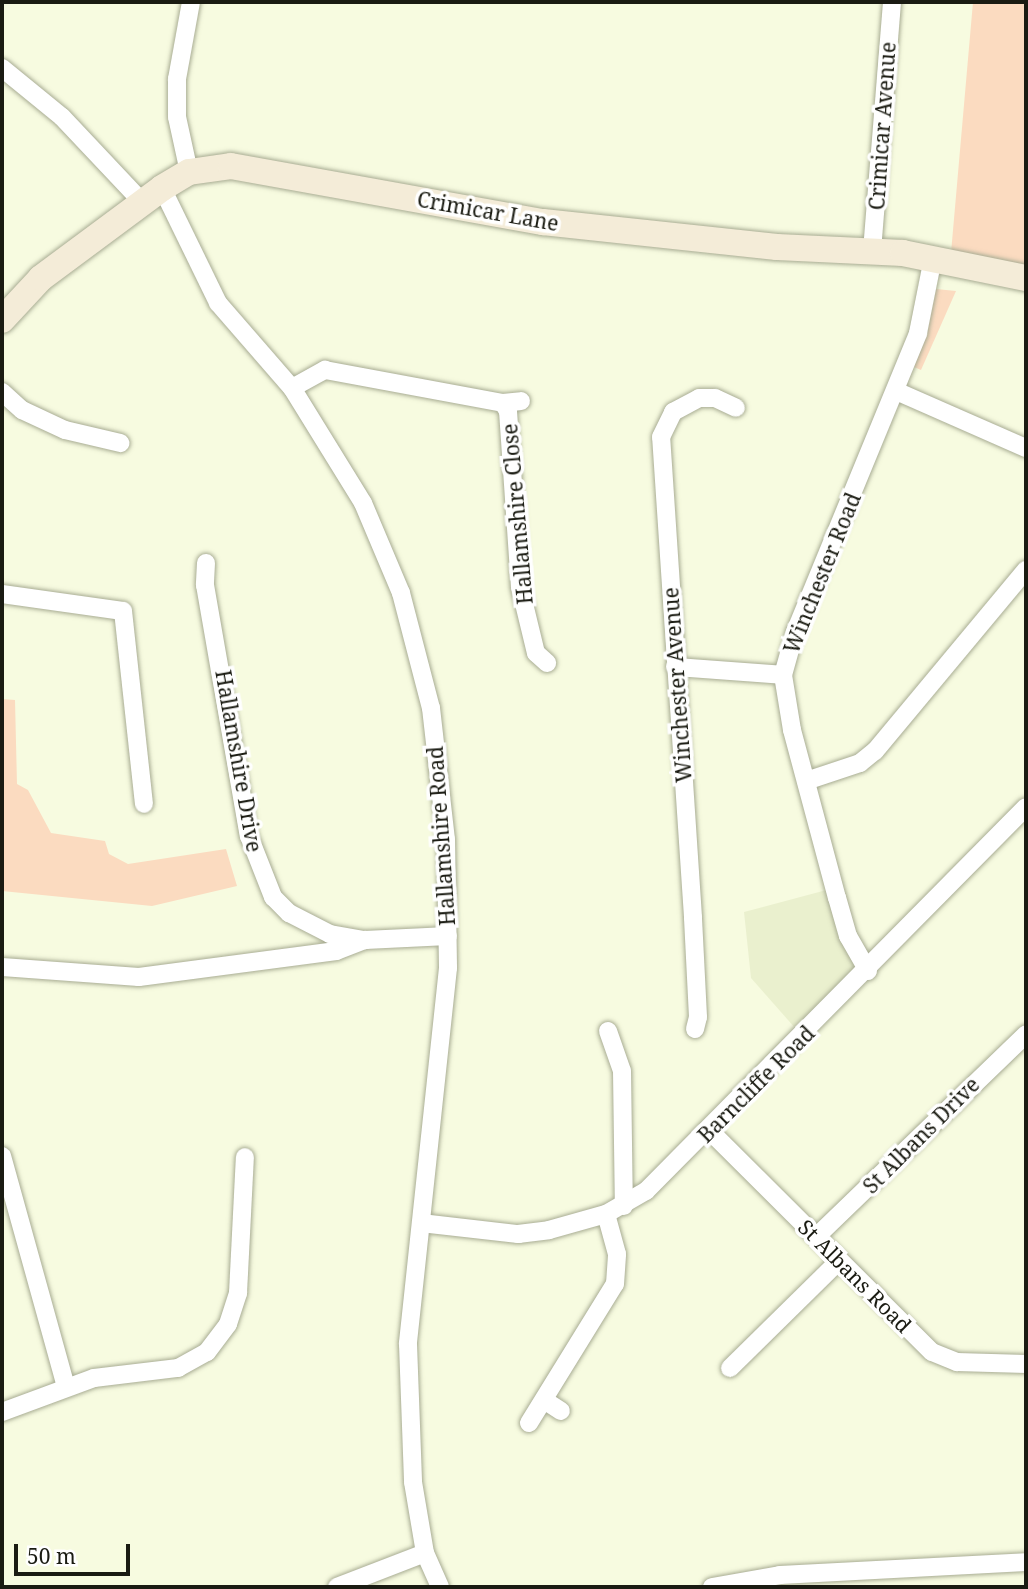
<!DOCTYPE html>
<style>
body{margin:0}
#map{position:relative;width:1028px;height:1589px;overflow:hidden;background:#f7fbe0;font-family:"Noto Serif",serif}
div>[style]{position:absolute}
.built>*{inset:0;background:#eaf0ce}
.green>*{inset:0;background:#fbdbc0}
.roads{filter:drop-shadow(0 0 2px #a8ac93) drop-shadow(0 0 2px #a8ac93)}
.street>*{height:18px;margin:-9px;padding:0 9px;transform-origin:9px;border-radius:9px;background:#fff}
.secondary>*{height:26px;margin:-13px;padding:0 13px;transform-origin:13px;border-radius:13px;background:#f4ecd8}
span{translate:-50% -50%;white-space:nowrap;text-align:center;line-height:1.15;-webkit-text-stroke:7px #fff;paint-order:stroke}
.street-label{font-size:21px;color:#1a1b12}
.frame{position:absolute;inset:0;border:4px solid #1a1b12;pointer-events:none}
.scale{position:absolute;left:14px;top:1544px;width:116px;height:32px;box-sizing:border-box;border:4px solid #1a1b12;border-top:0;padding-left:9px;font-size:21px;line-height:24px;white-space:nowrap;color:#1a1b12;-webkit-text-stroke:5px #fff;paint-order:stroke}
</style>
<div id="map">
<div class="built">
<div style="clip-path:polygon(834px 888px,868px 971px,803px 1037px,751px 978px,744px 912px)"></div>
</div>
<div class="green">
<div style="clip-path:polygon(973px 2px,1026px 2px,1026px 268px,951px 253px)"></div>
<div style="clip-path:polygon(936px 289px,956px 291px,921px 370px,914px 367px)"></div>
<div style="clip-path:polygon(2px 699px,15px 700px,17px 784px,28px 790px,51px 833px,105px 841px,109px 854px,128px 864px,226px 849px,237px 886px,152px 906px,2px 891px)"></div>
</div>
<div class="roads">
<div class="street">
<div style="left:2px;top:68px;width:77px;rotate:39.2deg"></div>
<div style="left:62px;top:117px;width:117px;rotate:46.7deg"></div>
<div style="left:189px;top:172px;width:56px;rotate:-102.3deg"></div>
<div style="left:177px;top:117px;width:38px;rotate:-90deg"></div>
<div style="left:177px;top:79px;width:78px;rotate:-79.7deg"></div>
<div style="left:162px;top:188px;width:128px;rotate:64deg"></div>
<div style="left:218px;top:303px;width:113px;rotate:49deg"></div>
<div style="left:292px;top:388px;width:135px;rotate:58.3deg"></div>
<div style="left:363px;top:503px;width:98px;rotate:67.1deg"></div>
<div style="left:401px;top:593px;width:119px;rotate:75.4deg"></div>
<div style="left:431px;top:708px;width:132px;rotate:83.5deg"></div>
<div style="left:446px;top:839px;width:129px;rotate:89.1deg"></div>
<div style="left:448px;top:968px;width:378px;rotate:96.1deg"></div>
<div style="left:408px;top:1344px;width:138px;rotate:87.9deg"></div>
<div style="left:413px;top:1482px;width:72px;rotate:80.4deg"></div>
<div style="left:425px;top:1553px;width:37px;rotate:66deg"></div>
<div style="left:872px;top:251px;width:250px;rotate:-85.4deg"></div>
<div style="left:292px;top:388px;width:38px;rotate:-29deg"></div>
<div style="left:325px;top:370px;width:181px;rotate:10.5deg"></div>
<div style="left:503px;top:403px;width:18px;rotate:-6deg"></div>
<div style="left:896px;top:391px;width:142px;rotate:23.7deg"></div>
<div style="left:2px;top:392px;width:27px;rotate:42deg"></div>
<div style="left:22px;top:410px;width:47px;rotate:24.9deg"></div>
<div style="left:65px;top:430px;width:57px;rotate:13.3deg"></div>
<div style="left:503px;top:403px;width:9px;rotate:58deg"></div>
<div style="left:508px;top:411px;width:176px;rotate:86.1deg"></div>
<div style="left:520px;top:587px;width:68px;rotate:76.4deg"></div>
<div style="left:536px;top:653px;width:15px;rotate:42deg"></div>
<div style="left:206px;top:563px;width:22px;rotate:93deg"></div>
<div style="left:205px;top:585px;width:255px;rotate:80.1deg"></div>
<div style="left:249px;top:836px;width:66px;rotate:68.5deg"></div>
<div style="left:273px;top:897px;width:23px;rotate:45deg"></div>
<div style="left:289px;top:913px;width:46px;rotate:27.1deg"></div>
<div style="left:330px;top:934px;width:36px;rotate:10deg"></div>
<div style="left:365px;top:940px;width:83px;rotate:-2.8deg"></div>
<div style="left:2px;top:594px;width:122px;rotate:8deg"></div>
<div style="left:123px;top:611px;width:194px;rotate:83.8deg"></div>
<div style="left:675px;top:667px;width:108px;rotate:4.2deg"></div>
<div style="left:806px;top:781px;width:57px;rotate:-18.4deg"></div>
<div style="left:860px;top:763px;width:19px;rotate:-39deg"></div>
<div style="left:875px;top:751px;width:236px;rotate:-50.2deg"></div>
<div style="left:2px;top:967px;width:137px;rotate:4.2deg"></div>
<div style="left:139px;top:977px;width:199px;rotate:-7.5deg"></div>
<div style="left:336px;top:951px;width:31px;rotate:-21deg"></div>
<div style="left:868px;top:971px;width:40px;rotate:-119.7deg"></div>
<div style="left:848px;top:936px;width:40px;rotate:-106deg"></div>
<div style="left:837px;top:898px;width:174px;rotate:-105deg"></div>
<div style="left:792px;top:730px;width:56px;rotate:-99.3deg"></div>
<div style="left:783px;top:675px;width:45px;rotate:-74.4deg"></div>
<div style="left:795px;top:632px;width:323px;rotate:-67.6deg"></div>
<div style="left:918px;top:333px;width:76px;rotate:-78.7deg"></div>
<div style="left:695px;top:1029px;width:12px;rotate:-76deg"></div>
<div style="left:698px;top:1017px;width:100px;rotate:-92.9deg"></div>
<div style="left:693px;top:917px;width:481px;rotate:-93.8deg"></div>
<div style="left:661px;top:437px;width:28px;rotate:-64deg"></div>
<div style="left:673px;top:412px;width:30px;rotate:-28deg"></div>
<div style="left:699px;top:398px;width:16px"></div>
<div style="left:715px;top:398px;width:23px;rotate:25deg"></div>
<div style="left:608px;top:1031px;width:42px;rotate:70.7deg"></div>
<div style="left:622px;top:1071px;width:135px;rotate:89.2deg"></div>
<div style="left:710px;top:1131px;width:313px;rotate:44.9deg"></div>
<div style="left:932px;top:1352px;width:27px;rotate:22deg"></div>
<div style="left:957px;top:1362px;width:69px;rotate:1.7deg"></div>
<div style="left:2px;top:1156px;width:239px;rotate:74.5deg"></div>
<div style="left:421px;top:1223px;width:98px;rotate:6.5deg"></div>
<div style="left:518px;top:1234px;width:31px;rotate:-7deg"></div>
<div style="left:549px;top:1230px;width:59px;rotate:-15.7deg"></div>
<div style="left:606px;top:1214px;width:46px;rotate:-29.9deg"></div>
<div style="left:646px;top:1191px;width:540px;rotate:-45.3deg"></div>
<div style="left:816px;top:1237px;width:292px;rotate:-44deg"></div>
<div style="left:730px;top:1368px;width:153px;rotate:-44.5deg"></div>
<div style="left:544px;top:1400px;width:20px;rotate:33deg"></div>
<div style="left:2px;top:1412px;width:98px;rotate:-20.3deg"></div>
<div style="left:94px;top:1378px;width:85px;rotate:-6.8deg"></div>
<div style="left:178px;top:1368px;width:33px;rotate:-29deg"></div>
<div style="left:207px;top:1352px;width:35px;rotate:-53deg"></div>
<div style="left:228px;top:1324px;width:33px;rotate:-72deg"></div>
<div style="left:238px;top:1293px;width:136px;rotate:-87.1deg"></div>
<div style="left:529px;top:1423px;width:163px;rotate:-58.3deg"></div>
<div style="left:615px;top:1284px;width:30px;rotate:-86deg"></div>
<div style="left:617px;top:1254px;width:41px;rotate:-105.4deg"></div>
<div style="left:337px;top:1587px;width:94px;rotate:-21.1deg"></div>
<div style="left:712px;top:1587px;width:69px;rotate:-10deg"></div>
<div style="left:780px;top:1575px;width:246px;rotate:-3deg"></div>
</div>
<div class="secondary">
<div style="left:2px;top:320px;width:57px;rotate:-47.1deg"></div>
<div style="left:41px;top:278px;width:151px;rotate:-36.6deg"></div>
<div style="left:162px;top:188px;width:31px;rotate:-31deg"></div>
<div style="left:189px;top:172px;width:42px;rotate:-8.1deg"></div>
<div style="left:231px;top:166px;width:317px;rotate:10.2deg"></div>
<div style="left:543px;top:222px;width:235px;rotate:6.1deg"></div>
<div style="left:777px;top:247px;width:126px;rotate:2.7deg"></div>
<div style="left:903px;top:253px;width:126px;rotate:11.5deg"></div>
</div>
</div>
<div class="street-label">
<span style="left:882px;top:126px;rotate:-86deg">Crimicar Avenue</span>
<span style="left:488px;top:211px;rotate:10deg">Crimicar Lane</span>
<span style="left:517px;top:514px;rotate:-95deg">Hallamshire Close</span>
<span style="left:822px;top:573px;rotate:-68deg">Winchester Road</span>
<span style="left:677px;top:685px;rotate:-94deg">Winchester Avenue</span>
<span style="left:239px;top:761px;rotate:80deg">Hallamshire Drive</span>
<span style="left:441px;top:836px;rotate:-94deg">Hallamshire Road</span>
<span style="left:756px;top:1084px;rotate:-45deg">Barncliffe Road</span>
<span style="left:921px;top:1135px;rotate:-45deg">St Albans Drive</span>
<span style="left:855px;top:1276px;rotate:45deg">St Albans Road</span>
</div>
<div class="frame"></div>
<div class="scale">50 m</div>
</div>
